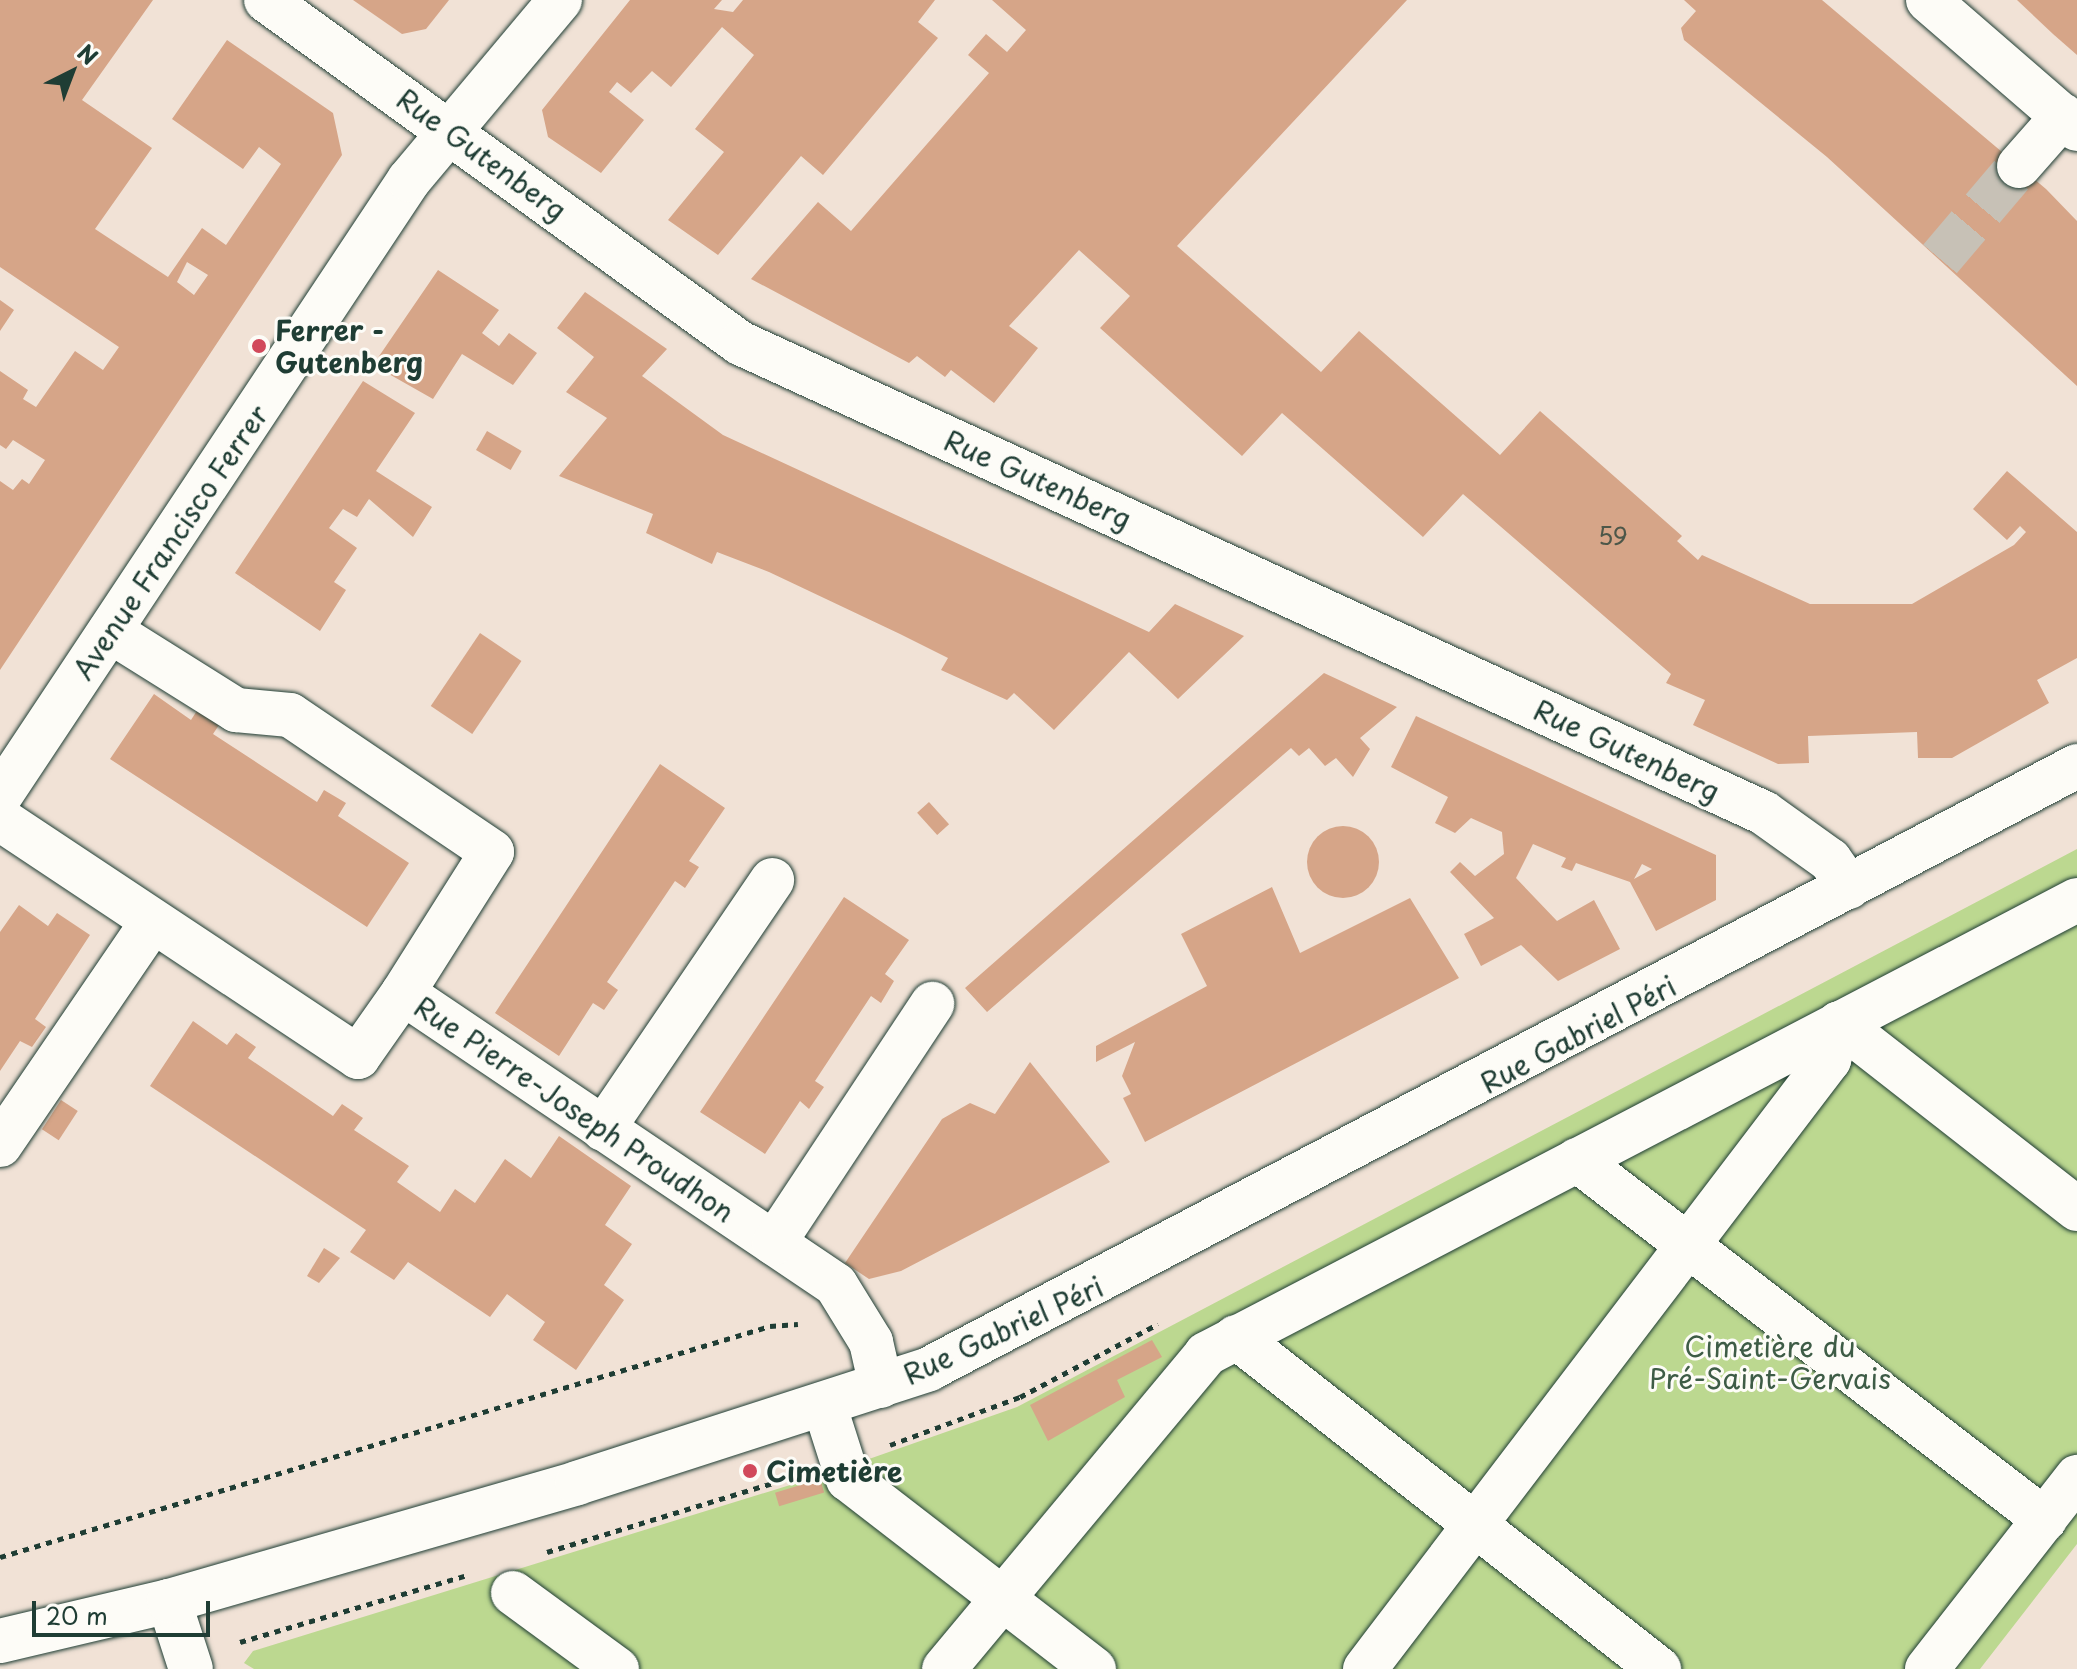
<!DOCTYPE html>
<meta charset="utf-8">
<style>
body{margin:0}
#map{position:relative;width:2077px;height:1669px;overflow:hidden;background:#f1e2d6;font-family:"Playpen Sans",sans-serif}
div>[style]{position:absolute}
.green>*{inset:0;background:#bcd890}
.building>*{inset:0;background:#d6a588;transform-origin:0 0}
.round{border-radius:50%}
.minor-tunnel>*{height:44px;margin-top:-22px;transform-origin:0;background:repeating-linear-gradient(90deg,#c7c1b6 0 44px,transparent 0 66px)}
.path>*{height:5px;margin-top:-2.5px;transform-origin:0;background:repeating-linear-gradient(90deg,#1f3d34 0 6px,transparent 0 12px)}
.roads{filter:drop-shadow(0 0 2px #1f3d34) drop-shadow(0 0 2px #1f3d34)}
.minor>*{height:44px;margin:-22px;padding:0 22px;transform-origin:22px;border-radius:22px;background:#fdfcf7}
.dots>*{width:22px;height:22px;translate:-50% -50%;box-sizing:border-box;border:4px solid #fdfcf7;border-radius:50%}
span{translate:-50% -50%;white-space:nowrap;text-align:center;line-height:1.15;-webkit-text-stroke:6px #fdfcf7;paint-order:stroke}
.number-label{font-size:24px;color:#4d5749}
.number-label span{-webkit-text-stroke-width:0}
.street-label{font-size:28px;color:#1f3d34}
.poi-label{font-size:28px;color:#1f3d34;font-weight:700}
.left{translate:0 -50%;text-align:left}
.park-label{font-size:28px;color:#3e5c46}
.north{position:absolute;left:32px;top:32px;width:80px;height:80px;-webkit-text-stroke:6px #fdfcf7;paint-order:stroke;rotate:42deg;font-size:22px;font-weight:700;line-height:32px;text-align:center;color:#1f3d34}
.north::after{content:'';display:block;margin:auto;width:28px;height:36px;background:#1f3d34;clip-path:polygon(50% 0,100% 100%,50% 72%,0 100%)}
.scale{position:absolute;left:32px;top:1601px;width:178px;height:36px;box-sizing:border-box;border:4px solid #1f3d34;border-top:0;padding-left:10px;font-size:24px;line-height:28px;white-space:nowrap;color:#1f3d34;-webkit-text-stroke:6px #fdfcf7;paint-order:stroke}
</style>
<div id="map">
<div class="green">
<div style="clip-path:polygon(2077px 849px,2077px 1544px,1980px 1669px,254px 1669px,244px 1663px,253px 1651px,832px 1472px,1017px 1407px)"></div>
</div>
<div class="building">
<div style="clip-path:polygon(evenodd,0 0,153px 0,82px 100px,152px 148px,95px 229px,168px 277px,202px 228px,226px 245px,281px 164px,259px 147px,243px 169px,172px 119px,227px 40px,333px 113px,342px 155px,0 670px,0 481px,13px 490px,22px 479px,29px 484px,45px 460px,13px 440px,6px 449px,0 445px,0 371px,28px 390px,23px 399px,36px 407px,75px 351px,103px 370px,119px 347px,0 267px,0 0,187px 262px,208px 275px,194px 295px,177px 282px,187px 262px)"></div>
<div style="clip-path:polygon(353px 0,449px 0,426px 29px,402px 34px)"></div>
<div style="clip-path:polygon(630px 0,722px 0,714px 9px,733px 12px,743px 0,935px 0,918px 22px,938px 38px,823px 175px,801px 156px,718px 255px,668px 220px,724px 152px,695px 129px,754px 55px,722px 27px,671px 87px,652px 71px,631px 93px,617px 82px,609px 92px,644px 120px,601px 173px,548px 137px,542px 110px)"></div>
<div style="clip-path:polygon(992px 0,1407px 0,1177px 246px,1321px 372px,1359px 331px,1500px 455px,1540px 411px,1682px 536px,1677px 541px,1698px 560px,1702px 555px,1810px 604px,1912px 604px,2014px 545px,2026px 532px,2020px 526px,2007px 540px,1973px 509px,2007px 471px,2077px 532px,2077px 658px,2037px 680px,2049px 703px,1952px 758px,1918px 758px,1917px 732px,1808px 736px,1809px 763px,1778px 764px,1693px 725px,1705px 700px,1666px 683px,1671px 674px,1463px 494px,1423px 537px,1282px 413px,1242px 456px,1100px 328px,1130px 296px,1079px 250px,1009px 326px,1038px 348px,994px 403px,951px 370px,945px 377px,917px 356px,909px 363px,751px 279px,818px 202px,851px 231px,989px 73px,968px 55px,986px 34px,1007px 52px,1026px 30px)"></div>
<div style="clip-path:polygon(1684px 0,1822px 0,2046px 189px,2077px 221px,2077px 386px,1827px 157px,1684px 40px,1681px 28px,1696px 11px)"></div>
<div style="clip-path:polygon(2017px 0,2077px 0,2077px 55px,2053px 34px)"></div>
<div style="clip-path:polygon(438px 270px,499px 310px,482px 333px,499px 346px,509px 333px,537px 353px,513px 385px,462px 354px,433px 399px,373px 365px)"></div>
<div style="clip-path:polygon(585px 292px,667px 349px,642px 376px,723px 435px,1149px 632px,1175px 604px,1244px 636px,1178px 699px,1129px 652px,1054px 730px,1014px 693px,1007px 700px,941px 670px,948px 658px,900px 634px,769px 572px,717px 552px,712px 564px,646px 533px,653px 514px,559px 476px,607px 418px,566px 392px,594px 357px,557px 328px)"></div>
<div style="clip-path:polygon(0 300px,14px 310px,0 331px)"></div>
<div style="clip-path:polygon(363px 381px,415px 413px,376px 471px,432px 507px,413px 537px,369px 499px,357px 517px,343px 509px,329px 528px,357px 548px,334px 582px,346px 590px,320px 631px,235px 573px)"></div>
<div style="left:487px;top:431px;width:40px;height:22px;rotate:30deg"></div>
<div style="left:480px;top:633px;width:50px;height:88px;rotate:34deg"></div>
<div style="clip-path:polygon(1324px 673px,1397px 707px,1360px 738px,1370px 749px,1353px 777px,1336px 758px,1325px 766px,1309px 748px,1299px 756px,1291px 748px,987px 1012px,965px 988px)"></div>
<div style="clip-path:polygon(154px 694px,191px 720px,198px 709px,221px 722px,213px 734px,317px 802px,324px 790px,346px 803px,338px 816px,409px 863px,367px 927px,110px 759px)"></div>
<div style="clip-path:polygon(evenodd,1416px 716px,1716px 855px,1716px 900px,1656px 931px,1630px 882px,1576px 863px,1572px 871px,1561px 867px,1566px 858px,1533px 844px,1516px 878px,1557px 921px,1594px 900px,1620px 949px,1558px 981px,1521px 945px,1481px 966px,1464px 934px,1494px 918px,1450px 872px,1460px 862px,1475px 876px,1504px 854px,1502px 832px,1471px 818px,1455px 833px,1435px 823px,1448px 797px,1391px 767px,1416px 716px,1642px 864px,1652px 869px,1634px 879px,1642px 864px)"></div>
<div style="clip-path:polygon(660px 764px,725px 808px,689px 861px,699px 867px,685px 888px,675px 881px,607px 982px,618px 990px,604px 1010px,593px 1003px,559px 1056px,495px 1013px)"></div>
<div style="left:929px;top:802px;width:30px;height:16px;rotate:48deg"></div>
<div class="round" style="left:1307px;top:826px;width:72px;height:72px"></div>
<div style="clip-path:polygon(1272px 887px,1300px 953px,1410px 898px,1459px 978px,1145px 1142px,1123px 1098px,1131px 1094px,1122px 1076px,1135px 1042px,1096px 1062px,1096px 1046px,1207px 986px,1181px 934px)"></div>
<div style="clip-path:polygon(844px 897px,909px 940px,885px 974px,894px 981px,881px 1003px,871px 996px,815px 1081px,824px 1087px,809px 1109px,800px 1101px,765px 1154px,700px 1112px)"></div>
<div style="clip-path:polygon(19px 905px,48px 926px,57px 913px,90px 935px,35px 1019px,46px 1027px,32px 1047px,20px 1041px,0 1071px,0 932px)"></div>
<div style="clip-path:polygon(193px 1021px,227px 1045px,236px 1033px,256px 1047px,248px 1058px,333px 1116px,342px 1104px,363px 1118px,354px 1130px,409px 1166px,397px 1182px,440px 1212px,455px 1189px,475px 1203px,505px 1159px,531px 1178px,559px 1136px,631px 1186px,605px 1225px,632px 1244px,604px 1285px,624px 1300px,576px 1370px,533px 1340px,545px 1322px,507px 1294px,490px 1317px,408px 1262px,394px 1280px,350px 1252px,366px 1230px,150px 1086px)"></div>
<div style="clip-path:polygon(1030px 1062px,1110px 1162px,901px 1271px,869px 1279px,845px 1263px,942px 1119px,970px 1103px,995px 1114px)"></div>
<div style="left:61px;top:1100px;width:20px;height:35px;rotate:33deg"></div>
<div style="clip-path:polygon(324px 1248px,340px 1258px,319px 1283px,307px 1276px)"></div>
<div style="clip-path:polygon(1152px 1340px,1162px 1357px,1117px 1380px,1125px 1397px,1048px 1441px,1030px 1405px)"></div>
<div style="left:820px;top:1479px;width:14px;height:47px;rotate:73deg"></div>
</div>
<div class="minor-tunnel">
<div style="left:1940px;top:259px;width:122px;rotate:-49.7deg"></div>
</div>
<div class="path">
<div style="left:890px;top:1445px;width:139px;rotate:-20.3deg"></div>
<div style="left:1020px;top:1397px;width:156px;rotate:-27.9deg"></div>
<div style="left:547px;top:1552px;width:257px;rotate:-17deg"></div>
<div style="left:0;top:1557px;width:804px;rotate:-16.7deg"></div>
<div style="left:770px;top:1326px;width:28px;rotate:-4deg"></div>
<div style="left:240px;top:1642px;width:234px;rotate:-16.4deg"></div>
</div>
<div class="roads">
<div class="minor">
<div style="left:266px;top:0;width:585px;rotate:35.89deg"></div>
<div style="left:740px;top:343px;width:1127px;rotate:24.65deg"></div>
<div style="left:1764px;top:813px;width:81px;rotate:35.5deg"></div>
<div style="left:1830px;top:860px;width:33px;rotate:55deg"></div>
<div style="left:1928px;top:0;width:197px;rotate:40.9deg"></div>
<div style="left:2019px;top:166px;width:67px;rotate:-48.7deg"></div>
<div style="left:110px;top:631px;width:149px;rotate:32.1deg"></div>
<div style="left:236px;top:710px;width:54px;rotate:5.3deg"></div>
<div style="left:290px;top:715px;width:244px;rotate:34.1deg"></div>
<div style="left:492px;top:852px;width:167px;rotate:122.3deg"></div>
<div style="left:0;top:796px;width:739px;rotate:-56.42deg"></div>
<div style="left:409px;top:180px;width:235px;rotate:-50deg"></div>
<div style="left:0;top:819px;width:430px;rotate:33.6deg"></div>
<div style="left:358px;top:1057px;width:78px;rotate:-54.9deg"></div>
<div style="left:403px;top:993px;width:522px;rotate:33.99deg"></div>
<div style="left:836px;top:1285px;width:67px;rotate:58.4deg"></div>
<div style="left:871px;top:1342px;width:45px;rotate:77.2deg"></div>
<div style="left:603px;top:1129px;width:301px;rotate:-55.8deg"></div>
<div style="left:0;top:1145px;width:270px;rotate:-55.7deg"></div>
<div style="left:1577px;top:1160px;width:590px;rotate:37.57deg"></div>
<div style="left:774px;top:1243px;width:287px;rotate:-56.5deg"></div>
<div style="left:1236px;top:1337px;width:538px;rotate:38.13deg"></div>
<div style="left:824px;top:1404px;width:79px;rotate:72.3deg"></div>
<div style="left:848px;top:1479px;width:311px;rotate:37.7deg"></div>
<div style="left:513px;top:1593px;width:129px;rotate:36.2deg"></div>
<div style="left:169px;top:1601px;width:71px;rotate:72.1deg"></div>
<div style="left:0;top:1641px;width:174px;rotate:-13.3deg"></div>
<div style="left:169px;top:1601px;width:425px;rotate:-16.1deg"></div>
<div style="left:577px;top:1483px;width:370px;rotate:-17.9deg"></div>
<div style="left:929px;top:1369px;width:1297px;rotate:-27.71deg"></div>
<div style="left:944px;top:1669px;width:410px;rotate:-50.2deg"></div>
<div style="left:1206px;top:1354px;width:982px;rotate:-27.53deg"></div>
<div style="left:1365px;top:1669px;width:766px;rotate:-52.7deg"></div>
<div style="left:1829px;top:1060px;width:38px;rotate:-75deg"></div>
<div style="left:1839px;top:1023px;width:302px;rotate:38deg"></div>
<div style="left:1927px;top:1669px;width:244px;rotate:-52deg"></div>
</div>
</div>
<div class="dots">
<div style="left:259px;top:346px;background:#d1495b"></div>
<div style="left:750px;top:1471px;background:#d1495b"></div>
</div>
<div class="number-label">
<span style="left:1613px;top:536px">59</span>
</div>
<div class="street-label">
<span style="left:482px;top:154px;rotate:36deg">Rue Gutenberg</span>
<span style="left:1038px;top:479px;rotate:24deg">Rue Gutenberg</span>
<span style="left:170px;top:542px;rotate:-56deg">Avenue Francisco Ferrer</span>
<span style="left:1627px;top:750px;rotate:25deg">Rue Gutenberg</span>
<span style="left:1578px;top:1034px;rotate:-28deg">Rue Gabriel Péri</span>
<span style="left:575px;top:1109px;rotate:34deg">Rue Pierre-Joseph Proudhon</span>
<span style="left:1003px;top:1330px;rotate:-25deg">Rue Gabriel Péri</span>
</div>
<div class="poi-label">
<span class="left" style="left:275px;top:346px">Ferrer -<br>Gutenberg</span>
<span class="left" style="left:766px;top:1471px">Cimetière</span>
</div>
<div class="park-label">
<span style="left:1770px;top:1362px">Cimetière du<br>Pré-Saint-Gervais</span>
</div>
<div class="north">N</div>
<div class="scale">20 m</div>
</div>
